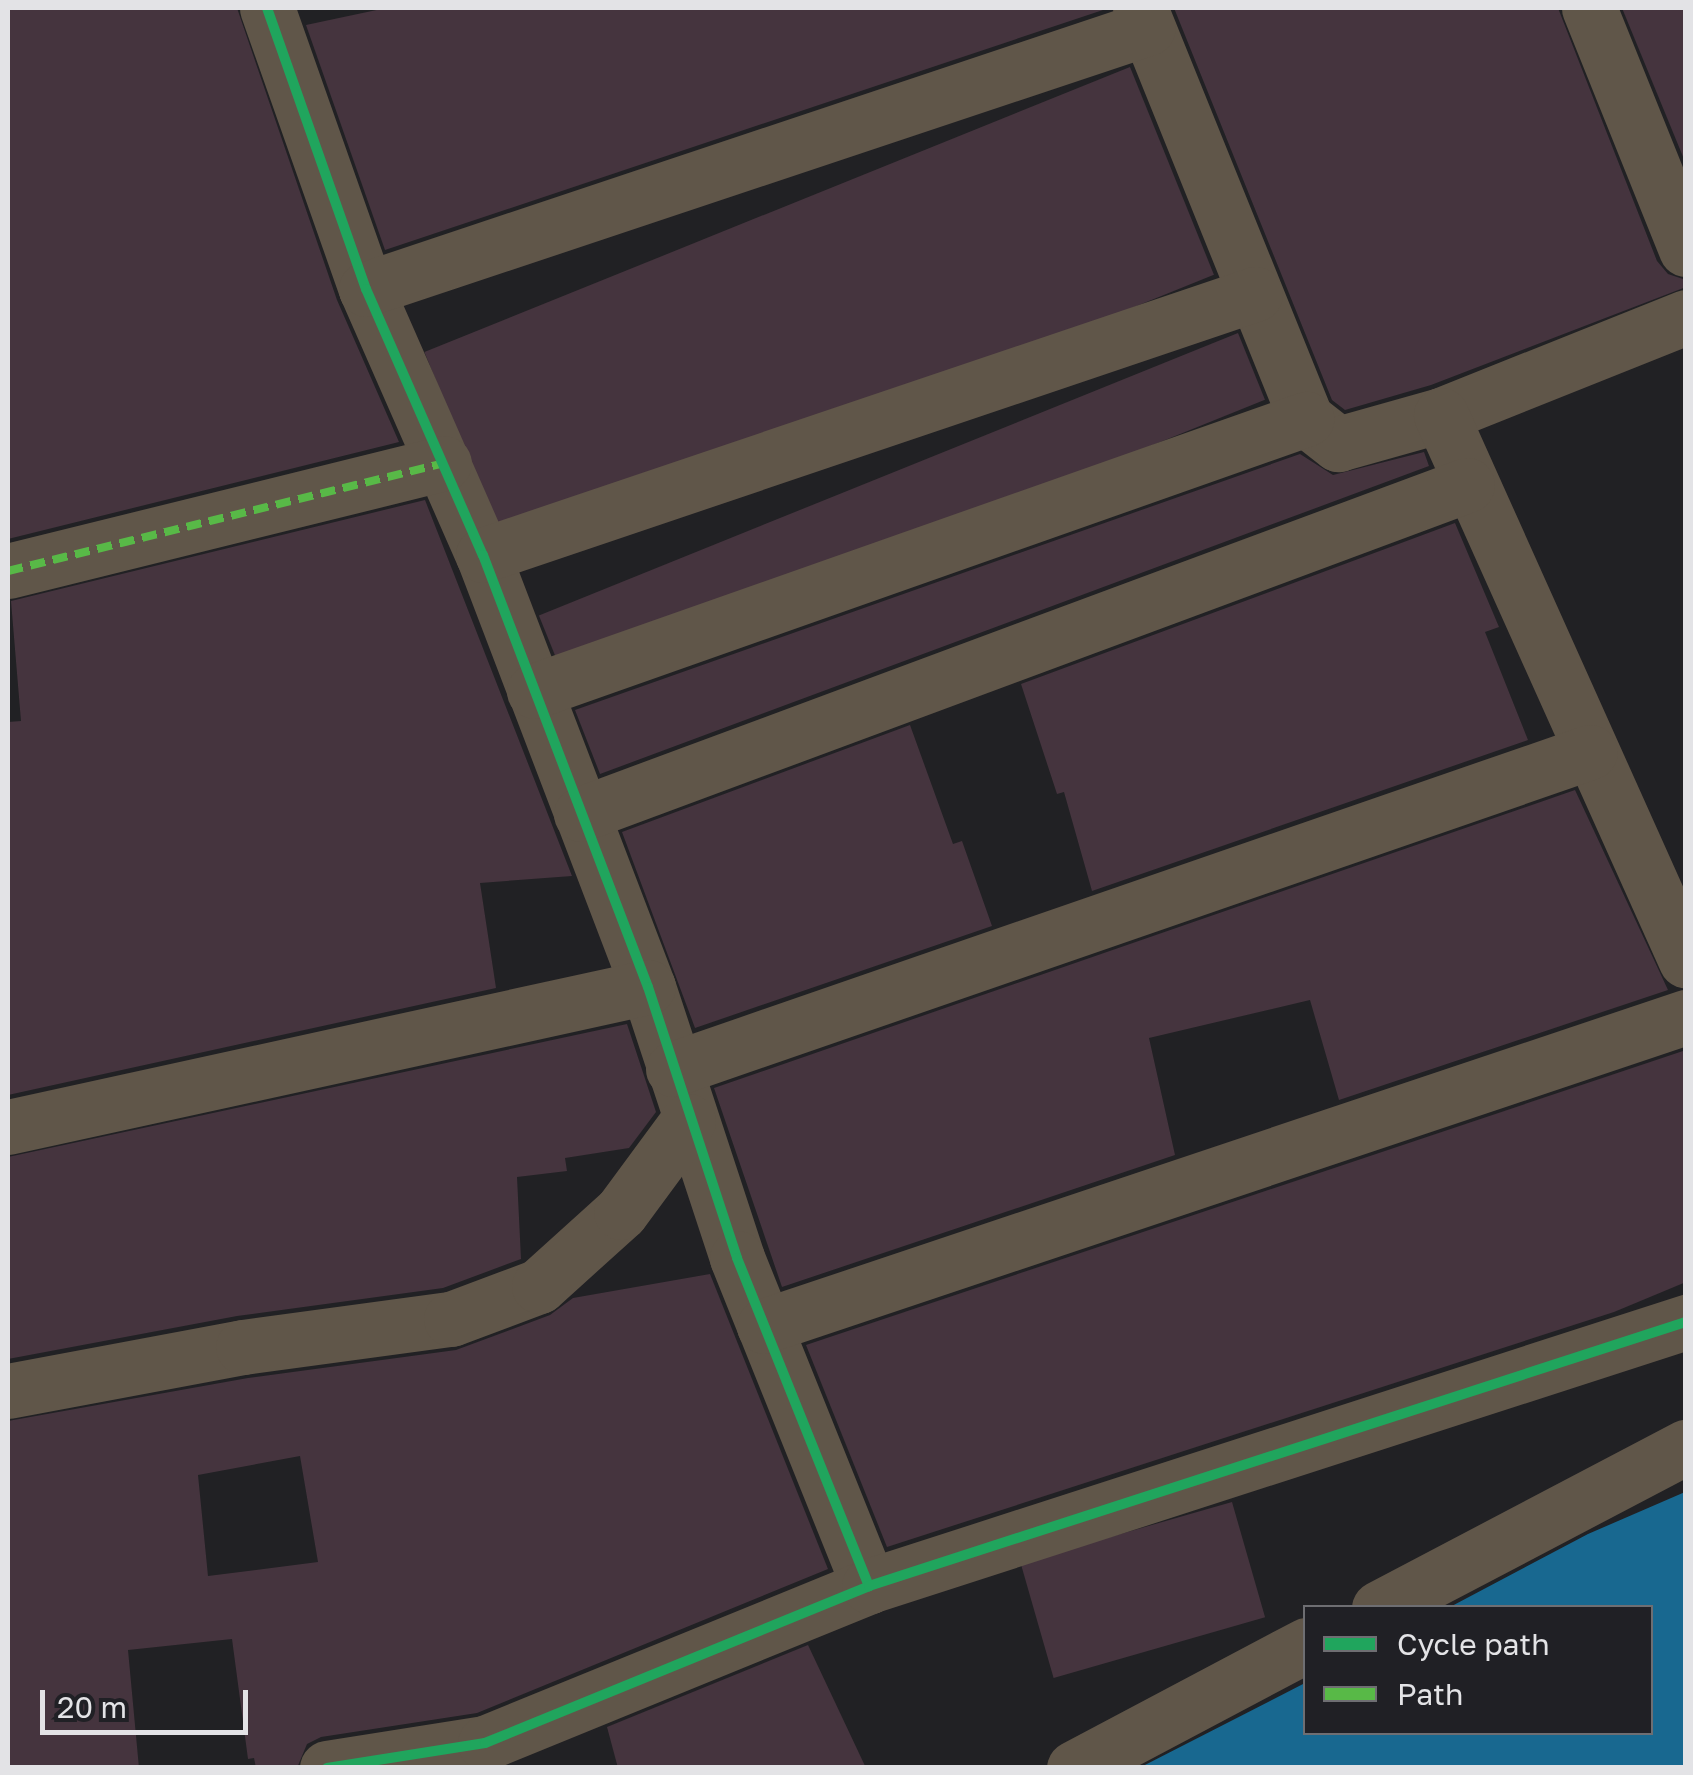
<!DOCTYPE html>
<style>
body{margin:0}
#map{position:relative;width:1693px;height:1775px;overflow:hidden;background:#212124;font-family:"Golos Text",sans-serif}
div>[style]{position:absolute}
.water>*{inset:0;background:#186890}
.building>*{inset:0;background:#45343e;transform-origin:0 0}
.minor>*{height:55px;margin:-27.5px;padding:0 27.5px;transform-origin:27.5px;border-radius:27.5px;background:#605649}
.quiet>*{height:8px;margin-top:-4px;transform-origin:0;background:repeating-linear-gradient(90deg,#58b947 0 15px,transparent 0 23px)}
.cycleway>*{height:10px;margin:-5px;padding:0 5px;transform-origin:5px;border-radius:5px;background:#20a55d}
span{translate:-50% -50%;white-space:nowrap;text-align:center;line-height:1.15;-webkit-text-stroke:8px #202025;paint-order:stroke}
.frame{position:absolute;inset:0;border:10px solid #e3e3e6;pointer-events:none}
.legend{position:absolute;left:1303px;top:1605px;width:350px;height:130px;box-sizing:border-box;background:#202025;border:2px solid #6e6e72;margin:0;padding:12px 18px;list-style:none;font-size:30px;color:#e3e3e6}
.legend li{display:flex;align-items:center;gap:20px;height:50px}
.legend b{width:50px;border:2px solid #6e6e72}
.scale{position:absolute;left:40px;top:1690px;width:208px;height:45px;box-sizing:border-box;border:5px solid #e3e3e6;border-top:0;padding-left:12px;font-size:30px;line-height:35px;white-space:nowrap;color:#e3e3e6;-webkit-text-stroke:8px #202025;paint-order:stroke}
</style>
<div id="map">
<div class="water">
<div style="clip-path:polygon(1685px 1492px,1685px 1767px,1141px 1767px,1305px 1683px,1306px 1732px,1650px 1732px,1650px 1608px,1450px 1607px,1588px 1534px)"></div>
</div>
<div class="building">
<div style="clip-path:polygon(8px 8px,237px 8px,337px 300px,399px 442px,8px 539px)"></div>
<div style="clip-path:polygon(386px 8px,1109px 8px,385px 250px,306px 25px)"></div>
<div style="clip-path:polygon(1174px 8px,1558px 8px,1657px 261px,1668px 274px,1686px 280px,1686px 287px,1431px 385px,1345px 410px,1332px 400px)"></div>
<div style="clip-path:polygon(1622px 8px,1686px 8px,1686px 164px)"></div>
<div style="left:1130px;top:67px;width:224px;height:761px;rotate:68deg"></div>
<div style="left:1238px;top:333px;width:72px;height:754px;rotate:68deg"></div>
<div style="clip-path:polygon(1424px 452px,1429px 466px,600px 774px,575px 710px,1300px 454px,1333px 475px)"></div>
<div style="clip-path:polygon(425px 500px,572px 876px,480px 883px,496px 988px,8px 1095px,8px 722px,21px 721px,11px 601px)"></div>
<div style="clip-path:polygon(1455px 523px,1499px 627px,1485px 632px,1528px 740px,1092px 891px,1064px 792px,1057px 794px,1021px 684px)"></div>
<div style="clip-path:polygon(910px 725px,953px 844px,962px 841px,992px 926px,695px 1028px,622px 832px)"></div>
<div style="clip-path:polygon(1575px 790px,1668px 990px,1339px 1100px,1310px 1000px,1149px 1038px,1175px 1155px,782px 1287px,714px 1088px)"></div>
<div style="clip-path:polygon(627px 1024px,656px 1112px,629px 1148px,565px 1158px,567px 1171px,517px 1177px,521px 1259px,443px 1288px,237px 1316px,8px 1359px,8px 1157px)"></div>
<div style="clip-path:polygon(1686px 1050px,1686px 1282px,1614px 1312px,887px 1547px,806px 1345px)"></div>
<div style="clip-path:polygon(evenodd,710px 1274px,828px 1569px,477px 1713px,321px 1737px,307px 1744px,297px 1768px,256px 1768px,254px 1758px,248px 1759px,232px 1639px,128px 1650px,139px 1768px,8px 1768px,8px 1421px,248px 1378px,456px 1350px,550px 1315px,573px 1298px,710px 1274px,300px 1456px,318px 1562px,208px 1576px,198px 1475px,300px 1456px)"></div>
<div style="left:1232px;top:1502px;width:120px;height:220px;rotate:74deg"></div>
<div style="clip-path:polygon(808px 1645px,866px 1768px,618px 1768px,607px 1727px)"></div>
</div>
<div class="minor">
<div style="left:267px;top:8px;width:298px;rotate:70.6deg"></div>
<div style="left:366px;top:289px;width:291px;rotate:66.3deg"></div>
<div style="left:483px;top:555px;width:462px;rotate:69.1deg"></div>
<div style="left:648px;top:987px;width:285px;rotate:71.8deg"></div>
<div style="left:737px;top:1258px;width:354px;rotate:68.1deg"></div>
<div style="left:1140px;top:8px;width:443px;rotate:68deg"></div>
<div style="left:1306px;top:419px;width:41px;rotate:38deg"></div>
<div style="left:1338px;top:444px;width:107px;rotate:-15.7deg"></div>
<div style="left:1589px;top:8px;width:260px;rotate:68.1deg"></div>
<div style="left:366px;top:289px;width:824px;rotate:-18.46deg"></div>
<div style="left:1686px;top:317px;width:264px;rotate:158.2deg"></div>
<div style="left:1441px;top:415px;width:598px;rotate:65.83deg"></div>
<div style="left:483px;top:555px;width:815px;rotate:-18.68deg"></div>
<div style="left:8px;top:571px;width:449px;rotate:-13.9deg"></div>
<div style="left:534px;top:691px;width:819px;rotate:-19.41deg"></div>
<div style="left:581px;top:814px;width:945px;rotate:-20.37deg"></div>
<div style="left:673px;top:1069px;width:970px;rotate:-19.07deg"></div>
<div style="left:8px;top:1127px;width:655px;rotate:-12.34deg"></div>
<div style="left:764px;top:1326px;width:972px;rotate:-18.53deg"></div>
<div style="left:8px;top:1391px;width:239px;rotate:-10.6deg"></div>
<div style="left:243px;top:1347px;width:210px;rotate:-7.7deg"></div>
<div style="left:451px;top:1319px;width:94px;rotate:-20.6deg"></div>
<div style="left:539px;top:1286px;width:110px;rotate:-42.1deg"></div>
<div style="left:621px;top:1212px;width:113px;rotate:-53.6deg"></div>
<div style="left:1379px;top:1608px;width:347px;rotate:-27.7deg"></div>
<div style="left:327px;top:1768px;width:160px;rotate:-9deg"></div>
<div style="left:485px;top:1743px;width:415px;rotate:-22.2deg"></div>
<div style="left:869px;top:1586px;width:859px;rotate:-17.91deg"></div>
<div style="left:1074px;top:1768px;width:263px;rotate:-27.9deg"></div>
</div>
<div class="quiet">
<div style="left:8px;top:571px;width:449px;rotate:-13.9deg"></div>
</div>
<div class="cycleway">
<div style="left:267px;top:8px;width:298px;rotate:70.6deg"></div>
<div style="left:366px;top:289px;width:291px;rotate:66.3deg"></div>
<div style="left:483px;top:555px;width:462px;rotate:69.1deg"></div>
<div style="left:648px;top:987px;width:285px;rotate:71.8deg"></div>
<div style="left:737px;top:1258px;width:354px;rotate:68.1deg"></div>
<div style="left:327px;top:1768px;width:160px;rotate:-9deg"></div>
<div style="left:485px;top:1743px;width:415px;rotate:-22.2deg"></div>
<div style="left:869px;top:1586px;width:859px;rotate:-17.91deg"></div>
</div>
<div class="frame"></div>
<ul class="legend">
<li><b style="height:12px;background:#20a55d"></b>Cycle path</li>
<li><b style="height:12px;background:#58b947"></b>Path</li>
</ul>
<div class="scale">20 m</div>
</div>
